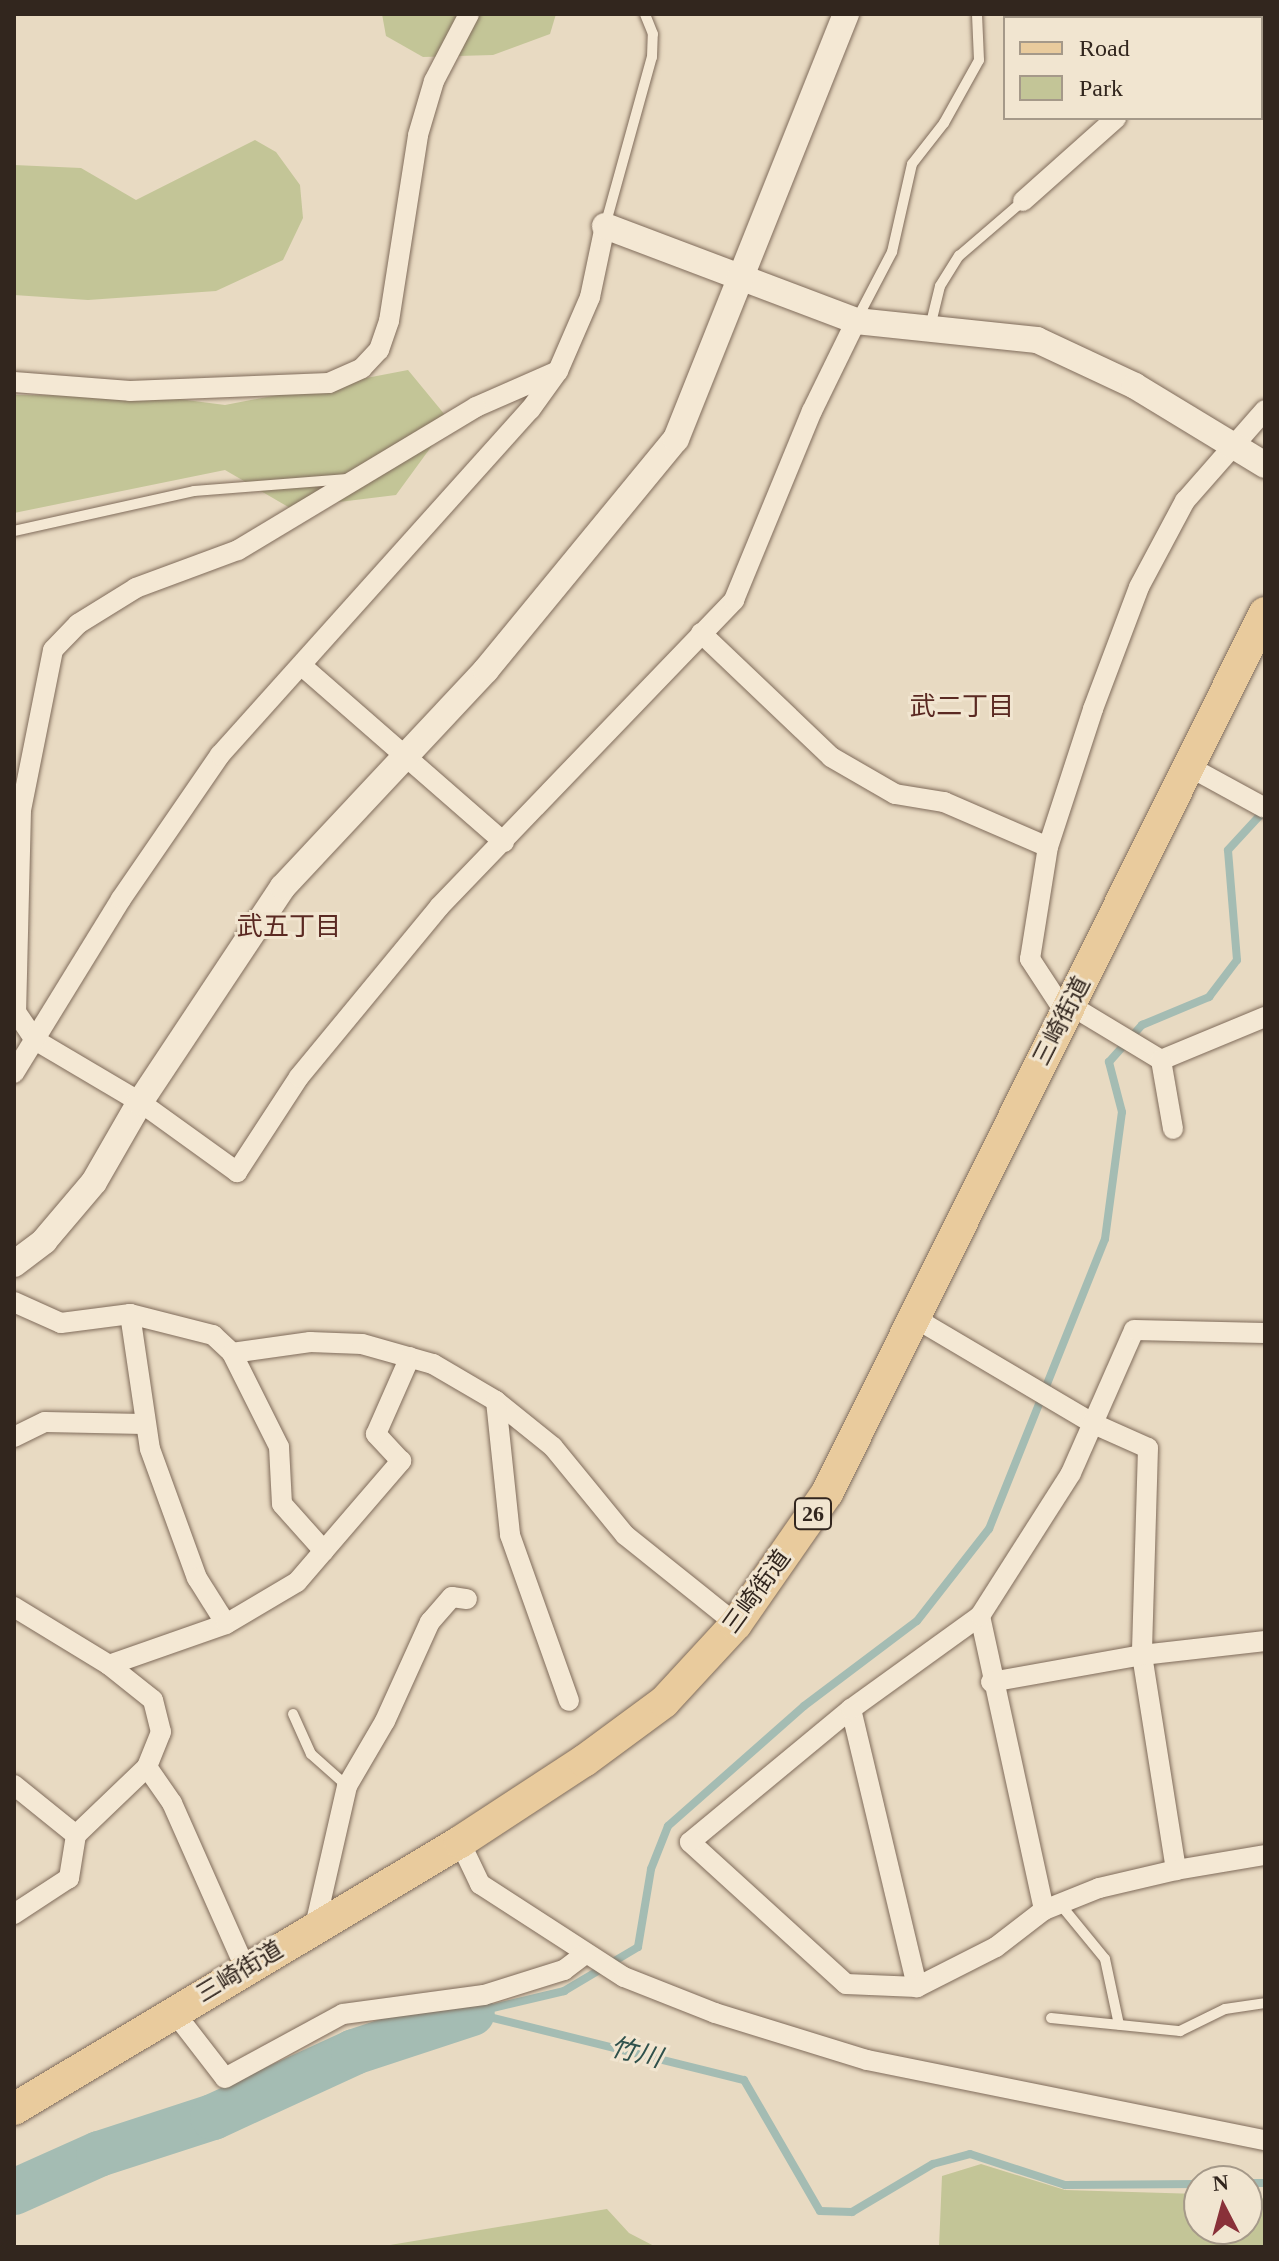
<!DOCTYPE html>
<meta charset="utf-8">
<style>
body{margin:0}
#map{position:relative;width:1279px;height:2261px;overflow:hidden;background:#e8dac2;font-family:"Times New Roman","Noto Sans JP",serif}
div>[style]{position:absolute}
.green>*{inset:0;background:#c3c597}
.stream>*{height:8px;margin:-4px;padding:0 4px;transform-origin:4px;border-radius:4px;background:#a4bcb3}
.river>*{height:46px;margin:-23px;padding:0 23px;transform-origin:23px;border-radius:23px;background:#a4bcb3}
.roads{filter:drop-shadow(0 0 2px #806c5b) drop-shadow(0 0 2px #806c5b)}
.service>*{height:10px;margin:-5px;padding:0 5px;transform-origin:5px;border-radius:5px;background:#f4e8d4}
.minor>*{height:20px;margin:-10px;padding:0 10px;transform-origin:10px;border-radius:10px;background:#f4e8d4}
.tertiary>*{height:26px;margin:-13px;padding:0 13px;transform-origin:13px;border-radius:13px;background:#f4e8d4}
.primary>*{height:32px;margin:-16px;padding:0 16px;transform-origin:16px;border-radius:16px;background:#e9cb9d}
span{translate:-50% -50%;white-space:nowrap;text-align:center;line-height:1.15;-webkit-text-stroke:6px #f1e5d0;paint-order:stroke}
.shield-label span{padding:2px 6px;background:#f1e5d0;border:2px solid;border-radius:6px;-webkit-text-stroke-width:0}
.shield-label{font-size:22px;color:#32261e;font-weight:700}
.street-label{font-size:24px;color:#32261e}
.neighbourhood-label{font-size:26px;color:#5a2922}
.water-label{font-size:26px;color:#2e504b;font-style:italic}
.frame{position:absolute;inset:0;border:16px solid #32261e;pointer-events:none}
.legend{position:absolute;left:1003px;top:16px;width:260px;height:104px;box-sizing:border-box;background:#f1e5d0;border:2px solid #a59989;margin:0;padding:10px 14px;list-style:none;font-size:24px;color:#32261e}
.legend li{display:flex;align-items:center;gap:16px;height:40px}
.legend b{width:40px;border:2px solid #a59989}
.north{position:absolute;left:1183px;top:2165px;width:80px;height:80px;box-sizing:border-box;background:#f1e5d0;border:2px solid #a59989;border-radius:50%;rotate:354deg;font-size:22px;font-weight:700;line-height:32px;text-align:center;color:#32261e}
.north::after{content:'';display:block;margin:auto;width:28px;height:36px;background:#893139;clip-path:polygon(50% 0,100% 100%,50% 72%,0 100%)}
</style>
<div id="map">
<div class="green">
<div style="clip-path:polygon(382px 14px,556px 14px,550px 34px,493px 55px,423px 57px,386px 36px)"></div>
<div style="clip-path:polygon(255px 140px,276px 152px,300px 185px,303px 218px,283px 260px,216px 291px,88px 300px,14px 295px,14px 165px,81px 168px,136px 200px)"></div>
<div style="clip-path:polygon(408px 370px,450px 421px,396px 495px,290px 508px,225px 470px,14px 513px,14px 395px,155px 396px,225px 405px)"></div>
<div style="clip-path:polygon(981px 2164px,1065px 2190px,1199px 2194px,1199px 2229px,1247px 2229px,1247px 2195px,1265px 2199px,1265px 2247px,939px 2247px,942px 2176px)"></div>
<div style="clip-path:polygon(607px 2209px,629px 2233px,656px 2247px,378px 2247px)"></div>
</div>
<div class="stream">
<div style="left:472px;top:2013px;width:95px;rotate:-13.4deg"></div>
<div style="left:564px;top:1991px;width:86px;rotate:-30.7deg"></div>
<div style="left:638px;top:1947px;width:79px;rotate:-80.5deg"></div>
<div style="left:651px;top:1869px;width:46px;rotate:-68.4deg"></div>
<div style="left:668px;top:1826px;width:181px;rotate:-41.4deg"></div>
<div style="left:804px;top:1706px;width:141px;rotate:-37deg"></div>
<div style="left:917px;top:1621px;width:117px;rotate:-52deg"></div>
<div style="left:989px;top:1529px;width:312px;rotate:-68.2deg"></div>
<div style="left:1105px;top:1239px;width:128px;rotate:-82.4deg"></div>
<div style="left:1122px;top:1112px;width:52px;rotate:-104.6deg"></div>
<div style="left:1109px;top:1062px;width:50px;rotate:-48.3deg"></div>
<div style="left:1142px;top:1025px;width:73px;rotate:-22.7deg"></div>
<div style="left:1209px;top:997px;width:46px;rotate:-52.9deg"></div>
<div style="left:1237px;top:960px;width:110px;rotate:-94.7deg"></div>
<div style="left:1228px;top:850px;width:53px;rotate:-47.3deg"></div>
<div style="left:477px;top:2014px;width:275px;rotate:13.9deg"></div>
<div style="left:744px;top:2080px;width:151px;rotate:59.9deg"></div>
<div style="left:820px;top:2211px;width:32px;rotate:2deg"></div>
<div style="left:852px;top:2212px;width:94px;rotate:-30.7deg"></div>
<div style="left:933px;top:2164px;width:38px;rotate:-15deg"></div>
<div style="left:970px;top:2154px;width:100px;rotate:18.1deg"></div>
<div style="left:1065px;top:2185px;width:134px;rotate:-0.4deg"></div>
<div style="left:1247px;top:2183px;width:18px"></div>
</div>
<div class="river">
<div style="left:14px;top:2192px;width:93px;rotate:-24.1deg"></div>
<div style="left:99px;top:2154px;width:120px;rotate:-18deg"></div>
<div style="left:213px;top:2117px;width:155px;rotate:-24.7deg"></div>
<div style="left:354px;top:2052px;width:124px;rotate:-18.3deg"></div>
</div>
<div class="roads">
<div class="service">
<div style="left:605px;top:226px;width:175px;rotate:-74.5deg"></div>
<div style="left:652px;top:57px;width:23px;rotate:-88deg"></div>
<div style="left:653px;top:34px;width:22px;rotate:-112deg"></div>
<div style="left:857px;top:319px;width:76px;rotate:-62.4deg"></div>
<div style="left:892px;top:252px;width:90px;rotate:-77.2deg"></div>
<div style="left:912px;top:164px;width:52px;rotate:-52deg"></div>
<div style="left:944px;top:123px;width:72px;rotate:-60.9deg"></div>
<div style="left:979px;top:60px;width:46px;rotate:-92.5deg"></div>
<div style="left:930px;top:327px;width:42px;rotate:-76.3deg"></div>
<div style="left:940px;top:286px;width:36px;rotate:-58deg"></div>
<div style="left:959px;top:256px;width:84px;rotate:-40.7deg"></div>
<div style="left:14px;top:531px;width:184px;rotate:-12.5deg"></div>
<div style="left:194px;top:491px;width:154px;rotate:-4.5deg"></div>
<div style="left:293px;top:1714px;width:44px;rotate:65.8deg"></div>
<div style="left:311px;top:1754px;width:48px;rotate:41.6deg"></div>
<div style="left:1060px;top:1904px;width:71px;rotate:50.7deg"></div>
<div style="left:1105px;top:1959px;width:67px;rotate:78deg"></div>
<div style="left:1051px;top:2018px;width:130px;rotate:5.8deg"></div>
<div style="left:1180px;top:2031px;width:50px;rotate:-26.1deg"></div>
<div style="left:1225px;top:2009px;width:40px;rotate:-8.5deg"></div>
</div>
<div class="minor">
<div style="left:1093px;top:14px;width:4px;rotate:63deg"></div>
<div style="left:1261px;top:54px;width:4px;rotate:-27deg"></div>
<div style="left:1023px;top:201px;width:125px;rotate:-41.7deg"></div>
<div style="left:558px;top:371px;width:90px;rotate:156.3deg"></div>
<div style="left:476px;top:407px;width:278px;rotate:149deg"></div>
<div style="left:238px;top:550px;width:109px;rotate:159.6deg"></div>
<div style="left:136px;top:588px;width:68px;rotate:148.2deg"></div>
<div style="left:78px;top:624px;width:36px;rotate:134deg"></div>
<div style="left:53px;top:650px;width:163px;rotate:101.3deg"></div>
<div style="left:21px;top:810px;width:202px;rotate:91.4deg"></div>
<div style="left:16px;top:1012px;width:34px;rotate:56deg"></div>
<div style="left:35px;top:1040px;width:122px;rotate:30.6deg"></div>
<div style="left:140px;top:1102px;width:120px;rotate:35.8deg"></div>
<div style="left:237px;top:1172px;width:113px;rotate:-56.9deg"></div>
<div style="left:299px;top:1077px;width:220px;rotate:-50.5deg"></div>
<div style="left:439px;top:907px;width:426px;rotate:-46.1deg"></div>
<div style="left:734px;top:600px;width:204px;rotate:-67.6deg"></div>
<div style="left:812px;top:411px;width:100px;rotate:-63.9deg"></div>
<div style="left:14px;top:382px;width:116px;rotate:4.4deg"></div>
<div style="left:130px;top:391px;width:199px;rotate:-2.3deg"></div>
<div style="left:329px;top:383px;width:36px;rotate:-24deg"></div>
<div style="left:362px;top:368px;width:25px;rotate:-47deg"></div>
<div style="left:379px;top:350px;width:31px;rotate:-71deg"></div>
<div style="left:389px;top:321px;width:188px;rotate:-81.1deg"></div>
<div style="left:418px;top:135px;width:56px;rotate:-73.5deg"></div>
<div style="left:434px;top:81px;width:76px;rotate:-62.4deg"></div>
<div style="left:701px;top:633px;width:180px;rotate:43.6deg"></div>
<div style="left:831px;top:757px;width:74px;rotate:30deg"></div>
<div style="left:895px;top:794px;width:50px;rotate:9.3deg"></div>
<div style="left:944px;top:802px;width:113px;rotate:23.4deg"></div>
<div style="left:302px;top:666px;width:268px;rotate:41.1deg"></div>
<div style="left:1190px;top:767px;width:85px;rotate:28.7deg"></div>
<div style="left:1070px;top:1005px;width:106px;rotate:31.1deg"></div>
<div style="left:1161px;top:1060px;width:113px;rotate:-22.5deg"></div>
<div style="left:1066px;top:1014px;width:66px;rotate:-123.2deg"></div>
<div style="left:1030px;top:959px;width:113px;rotate:-80.9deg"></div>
<div style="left:1048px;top:847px;width:145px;rotate:-71.9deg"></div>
<div style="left:1093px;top:709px;width:130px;rotate:-69.3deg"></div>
<div style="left:1139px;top:587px;width:98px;rotate:-61.9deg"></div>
<div style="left:1185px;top:501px;width:121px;rotate:-48.7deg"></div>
<div style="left:1161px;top:1060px;width:70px;rotate:80.1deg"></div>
<div style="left:14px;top:1073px;width:204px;rotate:-58.4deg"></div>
<div style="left:121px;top:899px;width:175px;rotate:-55.5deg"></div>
<div style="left:220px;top:755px;width:464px;rotate:-48.1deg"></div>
<div style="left:530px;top:410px;width:48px;rotate:-54.3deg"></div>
<div style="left:558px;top:371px;width:81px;rotate:-66.6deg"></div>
<div style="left:590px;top:297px;width:73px;rotate:-78.1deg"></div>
<div style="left:14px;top:1302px;width:51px;rotate:24.1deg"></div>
<div style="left:61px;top:1323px;width:70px;rotate:-7.4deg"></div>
<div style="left:130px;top:1314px;width:86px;rotate:14.2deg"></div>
<div style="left:213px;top:1335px;width:26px;rotate:43deg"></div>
<div style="left:232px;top:1353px;width:105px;rotate:63.4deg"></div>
<div style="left:279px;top:1447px;width:57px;rotate:87deg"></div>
<div style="left:282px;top:1504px;width:63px;rotate:48.2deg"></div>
<div style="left:130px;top:1314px;width:136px;rotate:81.6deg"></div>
<div style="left:150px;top:1449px;width:137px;rotate:70deg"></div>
<div style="left:197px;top:1578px;width:54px;rotate:57.8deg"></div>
<div style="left:913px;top:1317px;width:210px;rotate:30.6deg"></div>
<div style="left:1094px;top:1424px;width:59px;rotate:24deg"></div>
<div style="left:1148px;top:1448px;width:207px;rotate:91.7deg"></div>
<div style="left:1142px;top:1655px;width:218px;rotate:81deg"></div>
<div style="left:1176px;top:1870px;width:90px;rotate:-9.6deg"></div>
<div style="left:232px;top:1353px;width:79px;rotate:-8deg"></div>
<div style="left:310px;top:1342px;width:52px;rotate:2.2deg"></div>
<div style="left:362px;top:1344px;width:74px;rotate:15.7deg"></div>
<div style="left:433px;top:1364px;width:73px;rotate:30.4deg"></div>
<div style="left:496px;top:1401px;width:73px;rotate:38.9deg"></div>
<div style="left:553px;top:1447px;width:114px;rotate:50.7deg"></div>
<div style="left:625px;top:1535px;width:142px;rotate:38.7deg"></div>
<div style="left:496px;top:1401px;width:135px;rotate:84deg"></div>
<div style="left:510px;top:1535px;width:176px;rotate:70.4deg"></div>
<div style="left:14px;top:1437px;width:34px;rotate:-26deg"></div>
<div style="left:45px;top:1422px;width:99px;rotate:1.2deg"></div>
<div style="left:14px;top:1607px;width:111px;rotate:31.4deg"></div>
<div style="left:109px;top:1665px;width:56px;rotate:38.5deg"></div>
<div style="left:153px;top:1700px;width:33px;rotate:76deg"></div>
<div style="left:161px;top:1732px;width:38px;rotate:112deg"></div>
<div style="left:147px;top:1767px;width:98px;rotate:136.2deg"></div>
<div style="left:980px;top:1616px;width:301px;rotate:77.7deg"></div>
<div style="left:109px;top:1665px;width:124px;rotate:-19.3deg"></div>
<div style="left:226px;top:1624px;width:82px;rotate:-30.6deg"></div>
<div style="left:297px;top:1582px;width:160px;rotate:-49.3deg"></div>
<div style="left:401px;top:1461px;width:37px;rotate:-133deg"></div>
<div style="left:376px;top:1434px;width:84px;rotate:-66.2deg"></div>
<div style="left:991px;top:1682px;width:153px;rotate:-10.1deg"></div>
<div style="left:1142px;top:1655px;width:124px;rotate:-6.5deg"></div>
<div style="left:851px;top:1709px;width:286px;rotate:76.6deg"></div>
<div style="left:147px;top:1767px;width:44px;rotate:55.2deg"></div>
<div style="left:172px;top:1803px;width:183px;rotate:66.1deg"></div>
<div style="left:14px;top:1785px;width:80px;rotate:38.9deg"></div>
<div style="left:76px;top:1835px;width:44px;rotate:99.2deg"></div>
<div style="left:69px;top:1878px;width:66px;rotate:146.8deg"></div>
<div style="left:460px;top:1842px;width:47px;rotate:64.5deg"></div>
<div style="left:480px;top:1884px;width:171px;rotate:32.9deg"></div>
<div style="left:624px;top:1977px;width:98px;rotate:21.6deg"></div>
<div style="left:715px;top:2013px;width:159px;rotate:17.2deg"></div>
<div style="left:867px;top:2060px;width:406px;rotate:11.4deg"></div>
<div style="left:1176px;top:1870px;width:79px;rotate:166.8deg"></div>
<div style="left:1099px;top:1888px;width:59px;rotate:158.2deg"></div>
<div style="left:1044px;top:1910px;width:61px;rotate:142.4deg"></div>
<div style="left:996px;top:1947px;width:89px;rotate:153.1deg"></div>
<div style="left:917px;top:1987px;width:71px;rotate:-177.6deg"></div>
<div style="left:846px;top:1984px;width:211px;rotate:-137.7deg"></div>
<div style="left:690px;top:1842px;width:209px;rotate:-39.6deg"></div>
<div style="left:851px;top:1709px;width:159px;rotate:-35.8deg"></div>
<div style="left:980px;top:1616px;width:169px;rotate:-57.5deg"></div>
<div style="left:1071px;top:1473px;width:156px;rotate:-66.2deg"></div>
<div style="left:1134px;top:1330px;width:131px;rotate:1.3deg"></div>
<div style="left:315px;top:1926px;width:144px;rotate:-77.1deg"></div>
<div style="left:347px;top:1786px;width:75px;rotate:-59.7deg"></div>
<div style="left:385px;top:1721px;width:109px;rotate:-65.6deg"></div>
<div style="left:430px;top:1622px;width:33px;rotate:-49deg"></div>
<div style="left:452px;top:1597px;width:15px;rotate:8deg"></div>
<div style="left:174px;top:2012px;width:83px;rotate:52.3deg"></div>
<div style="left:225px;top:2078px;width:134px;rotate:-28.5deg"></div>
<div style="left:343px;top:2014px;width:142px;rotate:-7.7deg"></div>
<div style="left:484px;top:1995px;width:84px;rotate:-17.4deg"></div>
<div style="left:564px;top:1970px;width:26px;rotate:-37deg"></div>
</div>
<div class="tertiary">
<div style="left:605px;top:226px;width:268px;rotate:20.7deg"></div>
<div style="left:856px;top:321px;width:182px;rotate:6deg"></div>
<div style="left:1037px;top:340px;width:108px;rotate:25.1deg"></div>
<div style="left:1135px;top:386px;width:152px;rotate:31.3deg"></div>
<div style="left:14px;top:1264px;width:38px;rotate:-37deg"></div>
<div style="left:44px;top:1241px;width:77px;rotate:-49.7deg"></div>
<div style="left:94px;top:1182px;width:92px;rotate:-60.1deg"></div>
<div style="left:140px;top:1102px;width:258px;rotate:-56.4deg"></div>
<div style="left:283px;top:887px;width:297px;rotate:-46.9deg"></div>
<div style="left:486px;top:670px;width:299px;rotate:-50.6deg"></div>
<div style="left:676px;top:439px;width:458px;rotate:-68.2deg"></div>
</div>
<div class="primary">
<div style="left:14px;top:2109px;width:520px;rotate:-30.91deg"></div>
<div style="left:460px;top:1842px;width:148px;rotate:-33.2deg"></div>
<div style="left:584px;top:1761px;width:99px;rotate:-36.4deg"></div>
<div style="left:664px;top:1702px;width:106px;rotate:-47.3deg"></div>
<div style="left:736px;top:1624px;width:160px;rotate:-55.2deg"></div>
<div style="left:827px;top:1493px;width:983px;rotate:-63.54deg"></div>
</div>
</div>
<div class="shield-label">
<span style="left:813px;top:1514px">26</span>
</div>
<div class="street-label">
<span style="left:1062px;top:1021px;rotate:-63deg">三崎街道</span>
<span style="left:757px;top:1592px;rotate:-54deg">三崎街道</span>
<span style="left:240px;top:1972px;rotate:-31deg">三崎街道</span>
</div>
<div class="neighbourhood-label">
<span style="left:962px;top:707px">武二丁目</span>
<span style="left:289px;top:927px">武五丁目</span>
</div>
<div class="water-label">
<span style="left:636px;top:2053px;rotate:14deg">竹川</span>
</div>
<div class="frame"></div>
<ul class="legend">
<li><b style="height:10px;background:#e9cb9d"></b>Road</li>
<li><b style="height:22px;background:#c3c597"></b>Park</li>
</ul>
<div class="north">N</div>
</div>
